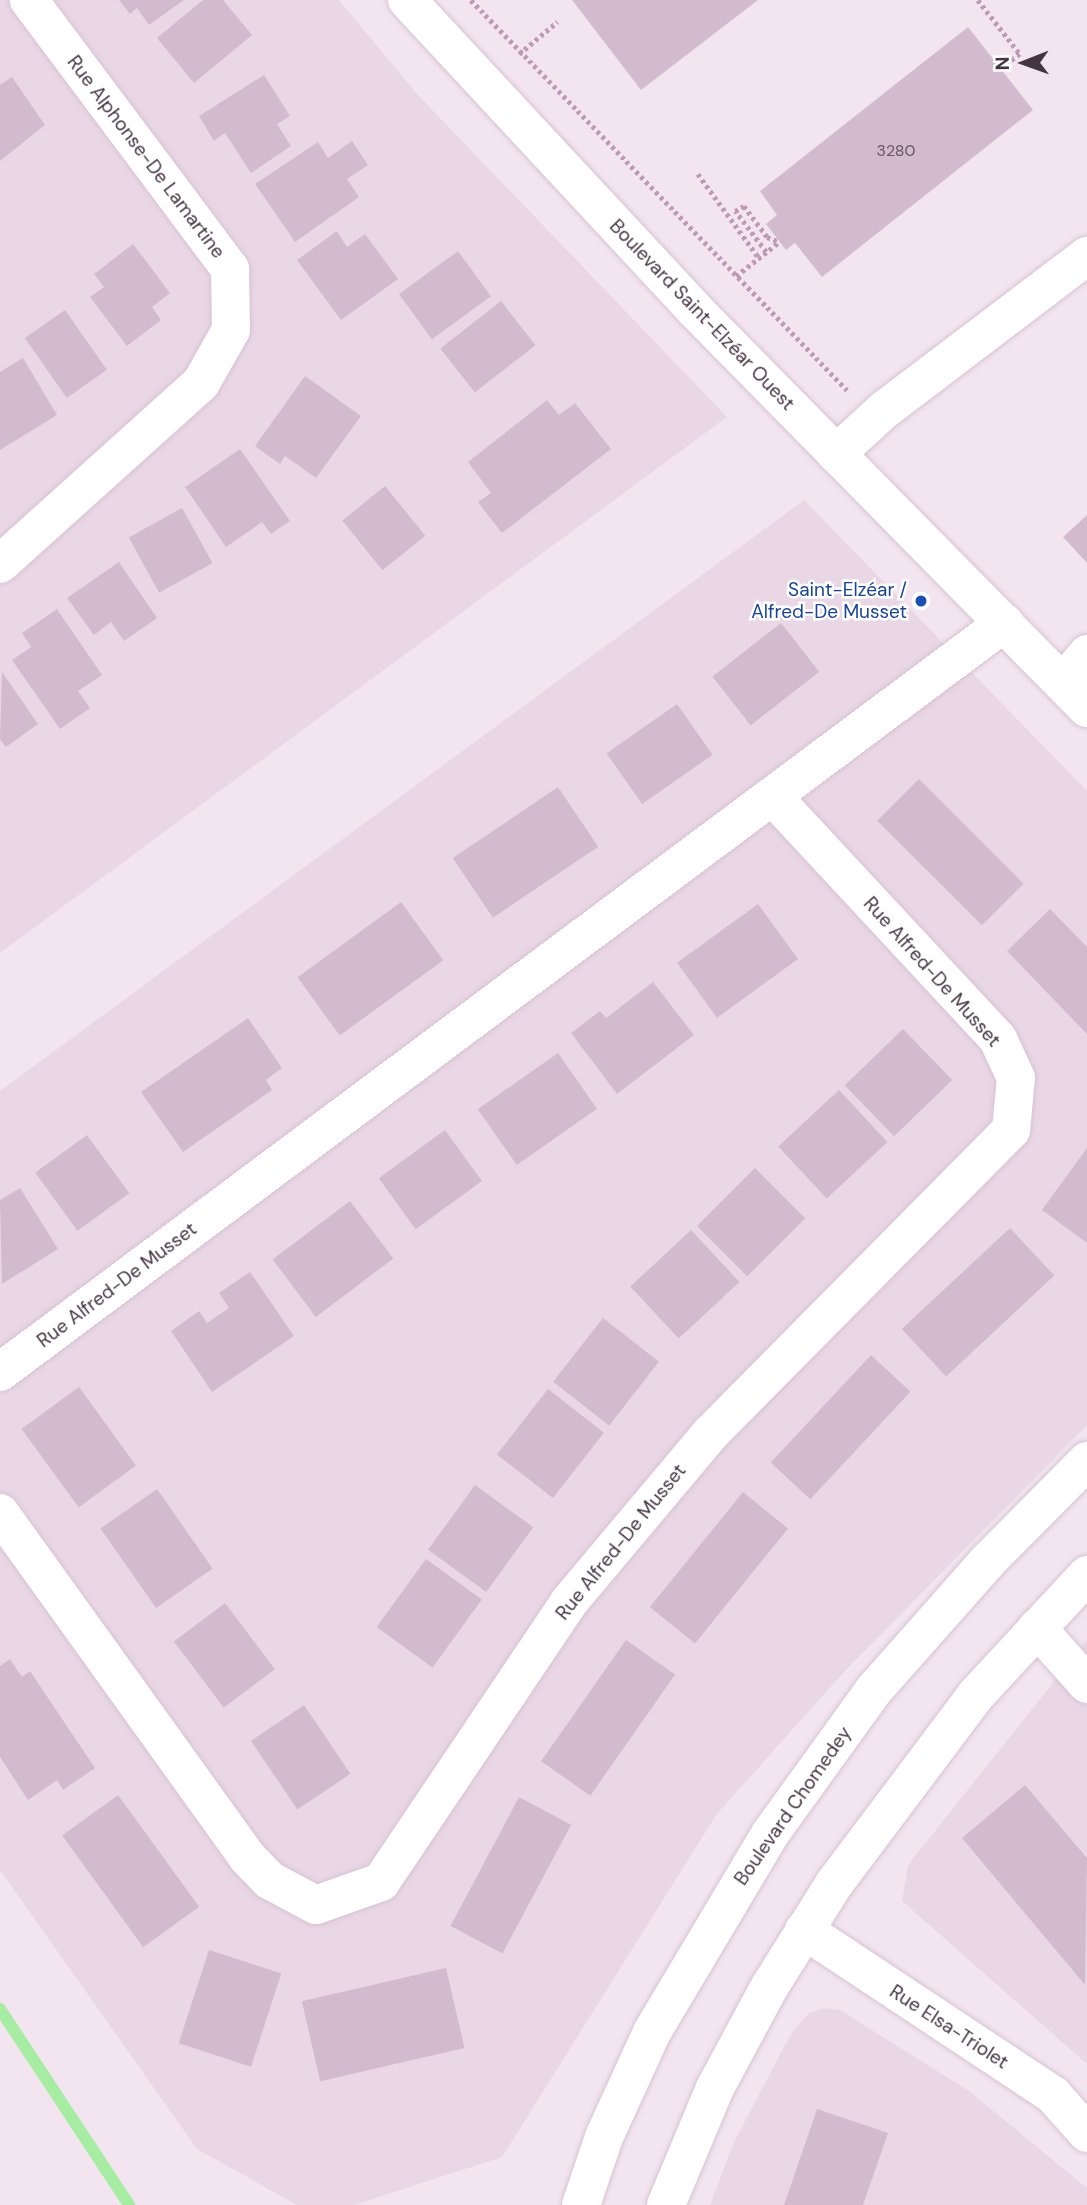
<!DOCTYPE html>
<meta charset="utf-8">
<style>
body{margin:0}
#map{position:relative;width:1087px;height:2205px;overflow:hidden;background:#f2e5ef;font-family:"DM Sans",sans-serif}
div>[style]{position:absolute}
.residential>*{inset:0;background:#e9d7e5}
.stream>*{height:12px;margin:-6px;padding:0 6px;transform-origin:6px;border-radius:6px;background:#a6eda3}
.building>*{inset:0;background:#d3bbcf;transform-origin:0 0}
.path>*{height:4.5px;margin-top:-2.25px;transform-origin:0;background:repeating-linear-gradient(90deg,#be9ab7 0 3.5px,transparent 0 7px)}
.roads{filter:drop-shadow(0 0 2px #d8c2d3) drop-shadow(0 0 2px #d8c2d3)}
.minor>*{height:38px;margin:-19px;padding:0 19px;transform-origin:19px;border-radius:19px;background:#fff}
.dots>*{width:19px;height:19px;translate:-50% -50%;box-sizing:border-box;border:4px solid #fff;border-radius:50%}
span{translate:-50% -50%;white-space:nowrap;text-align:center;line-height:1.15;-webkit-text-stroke:5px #fff;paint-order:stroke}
.number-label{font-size:16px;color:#685664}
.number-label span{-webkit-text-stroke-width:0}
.street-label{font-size:19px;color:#443541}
.transit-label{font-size:19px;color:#164399}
.right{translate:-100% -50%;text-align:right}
.north{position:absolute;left:989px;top:28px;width:70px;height:70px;-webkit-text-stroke:5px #fff;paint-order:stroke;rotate:269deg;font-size:19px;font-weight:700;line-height:28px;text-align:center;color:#443541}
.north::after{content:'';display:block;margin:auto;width:24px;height:32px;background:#443541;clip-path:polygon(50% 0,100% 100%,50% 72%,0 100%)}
</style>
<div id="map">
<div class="residential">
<div style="clip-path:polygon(0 0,339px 0,417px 94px,727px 417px,0 953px)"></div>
<div style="clip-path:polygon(804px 500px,1087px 791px,1087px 1425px,844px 1672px,716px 1815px,502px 2157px,354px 2205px,297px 2205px,197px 2149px,0 1870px,0 1091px)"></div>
<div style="clip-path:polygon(1087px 1640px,1087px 2064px,902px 1901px,908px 1865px)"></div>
<div style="clip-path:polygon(825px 2008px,840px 2010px,969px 2091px,1087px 2188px,1087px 2205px,710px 2205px,734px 2142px,792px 2032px,809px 2013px)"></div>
</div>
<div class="stream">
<div style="left:0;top:2009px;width:235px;rotate:56.6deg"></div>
</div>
<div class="building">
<div style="clip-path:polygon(119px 0,184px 0,149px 25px,137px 8px,130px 14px)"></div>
<div style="clip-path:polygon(203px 0,223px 0,252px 35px,194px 83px,157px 38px)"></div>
<div style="clip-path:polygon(572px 0,758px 0,641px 90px)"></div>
<div style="clip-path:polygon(968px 27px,1033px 110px,822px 277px,795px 243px,786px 250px,766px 224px,777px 215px,760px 191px)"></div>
<div style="clip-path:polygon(264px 75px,290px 116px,277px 124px,291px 146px,251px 173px,225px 133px,214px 141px,199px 116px)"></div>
<div style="clip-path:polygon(12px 77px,45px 125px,0 161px,0 85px)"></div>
<div style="clip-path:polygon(352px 141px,368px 165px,347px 179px,359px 197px,295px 242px,255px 184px,318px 142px,328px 158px)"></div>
<div style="clip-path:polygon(337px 231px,347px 247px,365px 234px,398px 279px,341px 320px,297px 260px)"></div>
<div style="clip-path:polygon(133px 244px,170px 293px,152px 307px,161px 320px,127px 346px,90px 297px,104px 287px,94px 274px)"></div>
<div style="left:458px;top:251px;width:56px;height:73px;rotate:54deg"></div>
<div style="left:501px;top:301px;width:56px;height:77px;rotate:52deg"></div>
<div style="left:65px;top:310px;width:73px;height:49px;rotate:55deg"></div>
<div style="clip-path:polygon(23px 358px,57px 415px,0 450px,0 372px)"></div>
<div style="clip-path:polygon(305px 376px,361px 416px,316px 478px,285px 456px,280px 464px,255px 446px)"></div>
<div style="clip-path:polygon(547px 400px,559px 415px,575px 403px,611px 449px,502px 533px,478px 502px,491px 493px,468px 462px)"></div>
<div style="clip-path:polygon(240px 449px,290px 521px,271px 534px,262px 522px,226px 547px,185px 487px)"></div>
<div style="left:385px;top:486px;width:64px;height:55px;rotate:51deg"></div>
<div style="left:182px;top:508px;width:63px;height:61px;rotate:61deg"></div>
<div style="clip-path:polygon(1087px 515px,1087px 563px,1063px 537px)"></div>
<div style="clip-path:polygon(119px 562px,157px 618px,124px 641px,111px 622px,94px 635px,67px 598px)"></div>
<div style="clip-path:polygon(57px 609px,102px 675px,78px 691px,90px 708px,60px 729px,12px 660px,31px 647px,22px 633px)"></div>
<div style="left:781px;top:623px;width:62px;height:87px;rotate:52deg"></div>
<div style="clip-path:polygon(2px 672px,38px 724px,6px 747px,0 739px)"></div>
<div style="left:677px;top:704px;width:62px;height:86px;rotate:55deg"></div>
<div style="left:919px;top:779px;width:148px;height:59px;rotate:45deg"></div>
<div style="left:558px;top:787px;width:72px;height:127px;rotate:56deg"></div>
<div style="left:401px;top:902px;width:72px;height:128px;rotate:54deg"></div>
<div style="left:758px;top:904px;width:68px;height:100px;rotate:54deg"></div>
<div style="clip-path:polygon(1050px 909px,1087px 947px,1087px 1034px,1007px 951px)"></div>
<div style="clip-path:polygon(653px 982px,694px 1035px,617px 1094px,571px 1033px,600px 1011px,606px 1018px)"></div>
<div style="clip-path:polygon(248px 1018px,282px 1068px,266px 1080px,272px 1090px,183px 1152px,141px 1092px)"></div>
<div style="left:903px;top:1029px;width:71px;height:81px;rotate:46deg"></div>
<div style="left:558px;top:1053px;width:68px;height:98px;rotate:55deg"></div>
<div style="left:839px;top:1090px;width:71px;height:83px;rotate:47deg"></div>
<div style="left:445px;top:1130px;width:63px;height:82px;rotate:54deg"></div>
<div style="left:87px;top:1135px;width:72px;height:64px;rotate:54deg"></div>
<div style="clip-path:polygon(1087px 1148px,1087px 1243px,1042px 1210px)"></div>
<div style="left:755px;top:1168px;width:71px;height:82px;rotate:45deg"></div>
<div style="clip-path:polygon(20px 1188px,58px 1249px,2px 1284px,0 1200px)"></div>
<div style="left:350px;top:1201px;width:72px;height:97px;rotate:53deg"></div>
<div style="left:1010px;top:1228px;width:65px;height:148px;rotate:47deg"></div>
<div style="left:691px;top:1230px;width:71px;height:83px;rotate:47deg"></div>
<div style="clip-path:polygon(250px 1272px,294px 1336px,212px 1392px,171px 1331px,199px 1311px,207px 1323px,229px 1308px,219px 1293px)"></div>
<div style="left:603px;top:1318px;width:71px;height:81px;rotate:38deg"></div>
<div style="left:871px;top:1355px;width:54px;height:147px;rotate:43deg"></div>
<div style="left:79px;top:1387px;width:97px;height:71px;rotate:54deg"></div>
<div style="left:548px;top:1389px;width:71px;height:83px;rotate:38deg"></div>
<div style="left:475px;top:1485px;width:72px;height:80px;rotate:36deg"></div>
<div style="left:157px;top:1489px;width:97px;height:69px;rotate:55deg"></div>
<div style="left:743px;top:1492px;width:58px;height:148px;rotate:39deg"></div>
<div style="left:426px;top:1559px;width:69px;height:84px;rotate:36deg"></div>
<div style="left:225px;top:1603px;width:83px;height:64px;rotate:53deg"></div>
<div style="left:626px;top:1640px;width:60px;height:148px;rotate:35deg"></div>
<div style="clip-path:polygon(10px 1659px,22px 1677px,30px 1671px,95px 1768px,63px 1790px,57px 1780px,28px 1800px,0 1757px,0 1666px)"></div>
<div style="left:304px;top:1705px;width:83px;height:64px;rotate:56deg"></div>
<div style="clip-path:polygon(1025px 1785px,1087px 1858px,1085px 1985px,962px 1838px)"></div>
<div style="left:118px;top:1795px;width:138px;height:69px;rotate:54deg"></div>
<div style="left:519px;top:1797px;width:59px;height:146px;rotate:28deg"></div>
<div style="left:209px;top:1950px;width:76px;height:98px;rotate:18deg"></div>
<div style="left:446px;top:1968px;width:82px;height:148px;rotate:77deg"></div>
<div style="clip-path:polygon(817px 2109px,888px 2133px,863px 2205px,784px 2205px)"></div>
</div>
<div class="path">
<div style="left:471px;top:0;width:542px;rotate:46.05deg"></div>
<div style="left:978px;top:0;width:68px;rotate:52.1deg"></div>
<div style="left:1020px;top:54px;width:25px;rotate:143deg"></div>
<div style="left:519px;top:54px;width:50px;rotate:-40.1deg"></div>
<div style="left:698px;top:174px;width:104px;rotate:54deg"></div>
<div style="left:766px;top:252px;width:51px;rotate:-127.1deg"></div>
<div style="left:735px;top:211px;width:10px;rotate:-29deg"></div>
<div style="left:744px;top:206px;width:39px;rotate:53deg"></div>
<div style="left:767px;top:237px;width:14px;rotate:21deg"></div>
<div style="left:736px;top:276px;width:55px;rotate:-38.3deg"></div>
</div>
<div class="roads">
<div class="minor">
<div style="left:407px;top:0;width:423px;rotate:47.1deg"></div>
<div style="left:695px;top:310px;width:559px;rotate:45.44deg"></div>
<div style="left:836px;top:454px;width:65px;rotate:-42.5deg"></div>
<div style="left:884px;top:410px;width:255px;rotate:-37.2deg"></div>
<div style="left:0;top:564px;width:270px;rotate:-42deg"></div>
<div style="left:201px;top:383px;width:61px;rotate:-60.5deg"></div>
<div style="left:231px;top:330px;width:61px;rotate:-90.9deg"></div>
<div style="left:230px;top:269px;width:336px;rotate:-126.8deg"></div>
<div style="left:1063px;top:683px;width:38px;rotate:-50deg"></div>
<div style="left:0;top:1372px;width:1253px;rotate:-36.72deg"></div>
<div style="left:0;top:1513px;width:423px;rotate:54.3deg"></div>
<div style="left:247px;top:1857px;width:32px;rotate:46deg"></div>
<div style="left:269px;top:1880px;width:53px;rotate:28deg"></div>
<div style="left:316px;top:1905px;width:69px;rotate:-19.5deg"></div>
<div style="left:381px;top:1882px;width:337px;rotate:-56.1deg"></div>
<div style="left:569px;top:1602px;width:219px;rotate:-50deg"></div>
<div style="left:710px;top:1434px;width:428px;rotate:-45.3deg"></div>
<div style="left:1011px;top:1130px;width:52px;rotate:-84.5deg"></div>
<div style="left:1016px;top:1078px;width:43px;rotate:-114.8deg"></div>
<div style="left:998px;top:1039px;width:330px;rotate:-132.9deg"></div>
<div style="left:1037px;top:1628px;width:75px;rotate:48.2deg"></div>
<div style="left:804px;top:1930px;width:299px;rotate:33.5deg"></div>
<div style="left:1053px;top:2095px;width:51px;rotate:48.2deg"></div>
<div style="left:581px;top:2205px;width:72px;rotate:-71.3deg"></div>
<div style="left:604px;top:2137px;width:115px;rotate:-65.4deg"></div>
<div style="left:652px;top:2032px;width:230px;rotate:-59.2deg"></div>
<div style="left:770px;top:1834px;width:176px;rotate:-54.2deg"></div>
<div style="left:873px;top:1691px;width:174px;rotate:-48.5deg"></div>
<div style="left:988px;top:1561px;width:141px;rotate:-45.3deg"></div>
<div style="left:666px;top:2205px;width:127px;rotate:-67.3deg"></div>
<div style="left:715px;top:2088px;width:116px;rotate:-61.7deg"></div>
<div style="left:770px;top:1986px;width:120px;rotate:-57.9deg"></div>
<div style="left:834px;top:1884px;width:235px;rotate:-53.1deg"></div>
<div style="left:975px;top:1696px;width:165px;rotate:-47.2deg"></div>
</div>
</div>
<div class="dots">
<div style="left:921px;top:601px;background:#1a4fb4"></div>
</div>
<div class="number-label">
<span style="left:896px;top:151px">3280</span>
</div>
<div class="street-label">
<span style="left:146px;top:157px;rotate:53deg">Rue Alphonse-De Lamartine</span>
<span style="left:702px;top:315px;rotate:46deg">Boulevard Saint-Elzéar Ouest</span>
<span style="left:932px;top:972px;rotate:48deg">Rue Alfred-De Musset</span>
<span style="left:117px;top:1285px;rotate:-37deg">Rue Alfred-De Musset</span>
<span style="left:621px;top:1542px;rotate:-51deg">Rue Alfred-De Musset</span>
<span style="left:793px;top:1806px;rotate:-55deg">Boulevard Chomedey</span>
<span style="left:949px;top:2027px;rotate:33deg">Rue Elsa-Triolet</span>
</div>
<div class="transit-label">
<span class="right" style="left:907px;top:601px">Saint-Elzéar /<br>Alfred-De Musset</span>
</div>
<div class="north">N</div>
</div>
